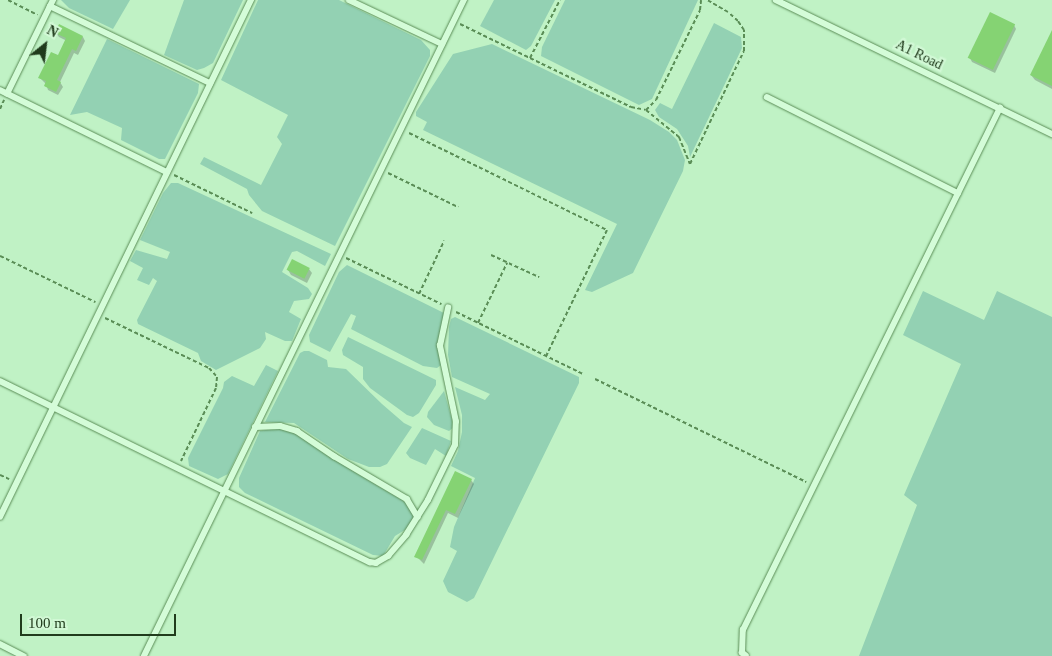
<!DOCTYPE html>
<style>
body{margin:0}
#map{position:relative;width:1052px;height:656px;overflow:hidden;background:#c0f2c5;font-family:"Times New Roman",serif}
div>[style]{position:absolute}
.green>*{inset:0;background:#93d1b3}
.shadow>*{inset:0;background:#0003}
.building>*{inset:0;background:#85d373;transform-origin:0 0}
.path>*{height:2px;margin-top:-1px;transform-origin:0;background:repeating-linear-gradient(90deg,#5a8d56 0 4px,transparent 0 6.5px)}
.roads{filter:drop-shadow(0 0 1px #5a8d56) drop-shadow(0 0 1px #5a8d56)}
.lane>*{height:5.5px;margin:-2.75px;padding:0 2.75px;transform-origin:2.75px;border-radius:2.75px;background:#d4fcd8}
span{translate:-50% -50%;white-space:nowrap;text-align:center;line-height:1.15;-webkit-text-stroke:4.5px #d1f8d5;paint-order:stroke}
.street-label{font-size:14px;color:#203b1c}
.north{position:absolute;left:20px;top:20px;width:50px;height:50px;-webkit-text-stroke:4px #d1f8d5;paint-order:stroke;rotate:29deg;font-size:14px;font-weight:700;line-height:20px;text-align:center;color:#203b1c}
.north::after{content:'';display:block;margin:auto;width:18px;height:22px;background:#203b1c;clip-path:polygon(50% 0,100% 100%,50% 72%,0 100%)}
.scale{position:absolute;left:20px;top:614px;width:156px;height:22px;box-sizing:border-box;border:2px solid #203b1c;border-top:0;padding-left:6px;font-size:15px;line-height:18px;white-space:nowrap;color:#203b1c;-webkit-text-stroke:4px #d1f8d5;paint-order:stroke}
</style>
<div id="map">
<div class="green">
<div style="clip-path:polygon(61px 0,130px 0,113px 29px,69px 8px)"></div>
<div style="clip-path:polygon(184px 0,243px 0,213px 63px,204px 68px,197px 70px,164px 55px)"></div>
<div style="clip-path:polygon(258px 0,339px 0,421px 40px,430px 50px,430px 56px,335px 246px,262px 211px,249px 195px,247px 189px,200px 164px,204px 157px,261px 185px,282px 144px,277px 137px,288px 115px,221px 80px)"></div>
<div style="clip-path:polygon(494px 0,555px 0,531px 46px,526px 50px,480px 26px)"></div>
<div style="clip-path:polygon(565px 0,698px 0,652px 99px,639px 105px,541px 56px,542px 47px)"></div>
<div style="clip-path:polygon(714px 23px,741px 37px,742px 48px,690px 157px,688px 146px,677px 129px,659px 117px,655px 110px,660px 103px,672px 109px)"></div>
<div style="clip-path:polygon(107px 39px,199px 84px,198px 93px,165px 159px,159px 159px,121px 140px,122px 128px,87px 112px,70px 115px)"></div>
<div style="clip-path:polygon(492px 44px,650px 120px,669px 132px,677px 140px,685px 160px,683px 171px,633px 273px,592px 292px,585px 290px,617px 224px,423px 130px,427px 122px,416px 116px,416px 112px,453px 54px)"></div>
<div style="clip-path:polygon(171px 183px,178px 183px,331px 254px,325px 266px,297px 251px,292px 252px,282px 272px,308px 288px,312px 294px,309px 299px,294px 301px,289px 312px,301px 319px,292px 341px,285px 341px,265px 332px,266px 339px,260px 348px,216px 370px,201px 361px,198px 353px,138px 324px,137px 320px,157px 281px,153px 278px,149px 285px,137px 280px,143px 268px,130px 261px,136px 250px,167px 259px,170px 252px,140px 240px,163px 193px)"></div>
<div style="clip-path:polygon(347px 265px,444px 313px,438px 347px,441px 365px,437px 368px,423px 366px,351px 329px,356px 316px,351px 314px,330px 352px,310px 342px,309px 335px,339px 272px)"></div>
<div style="clip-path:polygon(923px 291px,984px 320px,997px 291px,1052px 317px,1052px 656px,859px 656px,917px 505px,904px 495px,961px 364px,903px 335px)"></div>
<div style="clip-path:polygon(455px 317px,579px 377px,579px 383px,474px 598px,467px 602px,448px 592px,443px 581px,457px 551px,450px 547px,454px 527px,475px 478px,451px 466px,458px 451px,462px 432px,462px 415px,455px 387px,485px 400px,490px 394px,452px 377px,448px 355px,449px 327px,451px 319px)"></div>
<div style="clip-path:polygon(348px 337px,436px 380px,436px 385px,419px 413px,413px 417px,407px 415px,370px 388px,363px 379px,363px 367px,343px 355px,342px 350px)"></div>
<div style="clip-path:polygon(304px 351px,309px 351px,327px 360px,328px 367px,346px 369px,382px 404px,404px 423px,412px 427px,387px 464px,380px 467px,369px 467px,348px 459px,294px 423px,265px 422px,300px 353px)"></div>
<div style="clip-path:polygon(266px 365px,278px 371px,228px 474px,218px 479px,189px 466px,188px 458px,223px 388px,224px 382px,232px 376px,254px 386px)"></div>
<div style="clip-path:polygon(444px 391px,454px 427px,449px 431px,434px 425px,427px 417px,428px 412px)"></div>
<div style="clip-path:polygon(276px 428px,289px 430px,300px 435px,348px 468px,407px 503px,414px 515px,412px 521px,408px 528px,395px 536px,383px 556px,373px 555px,245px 493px,239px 487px,239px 478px,260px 431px)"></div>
<div style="clip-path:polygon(422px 428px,451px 441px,446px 456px,435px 449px,426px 465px,410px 458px,406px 453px)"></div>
</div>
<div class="shadow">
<div style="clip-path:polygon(1014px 25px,1016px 29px,995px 73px,972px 62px,970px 58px)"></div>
<div style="clip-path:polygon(56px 33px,83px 37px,85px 41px,78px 55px,74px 53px,60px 82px,63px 87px,58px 95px,48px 90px,46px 84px,40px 78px,59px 57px,67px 41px,59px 37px)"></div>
<div style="clip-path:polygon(1052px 33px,1052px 89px,1035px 80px,1031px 75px)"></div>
<div style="clip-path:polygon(309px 269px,312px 273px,307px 283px,291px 275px,288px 270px)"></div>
<div style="clip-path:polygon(456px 473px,471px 480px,474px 484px,458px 518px,448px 513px,424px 564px,416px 556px)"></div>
</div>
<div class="building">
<div style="left:990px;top:12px;width:28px;height:51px;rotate:26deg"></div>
<div style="clip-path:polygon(59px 24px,83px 36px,76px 51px,72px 49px,57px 80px,61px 82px,56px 92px,44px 86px,46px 81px,38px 78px,51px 52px,58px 55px,66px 38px,55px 33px)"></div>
<div style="clip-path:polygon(1052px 30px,1052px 86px,1030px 75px)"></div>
<div style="left:292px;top:259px;width:20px;height:12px;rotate:27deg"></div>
<div style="clip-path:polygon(455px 471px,472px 479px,455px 514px,446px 510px,422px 560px,414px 557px)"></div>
</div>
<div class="path">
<div style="left:8px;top:0;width:33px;rotate:27deg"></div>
<div style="left:460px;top:24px;width:190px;rotate:25.9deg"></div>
<div style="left:631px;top:107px;width:15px;rotate:11deg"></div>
<div style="left:646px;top:110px;width:14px;rotate:-45deg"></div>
<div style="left:656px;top:100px;width:100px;rotate:-63.9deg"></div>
<div style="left:700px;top:10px;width:10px;rotate:-84deg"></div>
<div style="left:530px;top:58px;width:65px;rotate:-62.7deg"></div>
<div style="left:0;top:109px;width:10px;rotate:-66deg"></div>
<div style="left:646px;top:110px;width:43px;rotate:39.3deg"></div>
<div style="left:679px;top:137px;width:29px;rotate:68deg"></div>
<div style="left:690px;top:164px;width:125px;rotate:-64.5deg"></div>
<div style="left:744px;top:51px;width:21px;rotate:-90deg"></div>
<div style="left:744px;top:30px;width:11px;rotate:-124deg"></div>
<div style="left:738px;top:21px;width:13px;rotate:-138deg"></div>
<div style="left:728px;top:12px;width:24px;rotate:-150deg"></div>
<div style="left:409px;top:133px;width:220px;rotate:26.1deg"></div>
<div style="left:607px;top:230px;width:140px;rotate:115.8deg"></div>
<div style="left:388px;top:173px;width:78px;rotate:25.9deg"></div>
<div style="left:174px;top:175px;width:87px;rotate:26deg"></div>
<div style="left:491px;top:255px;width:53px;rotate:24.6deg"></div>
<div style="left:0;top:256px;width:106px;rotate:25.8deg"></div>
<div style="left:346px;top:258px;width:106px;rotate:25.8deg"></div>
<div style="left:419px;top:294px;width:59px;rotate:-64.7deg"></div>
<div style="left:456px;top:312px;width:141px;rotate:26deg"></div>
<div style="left:105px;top:318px;width:115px;rotate:25.7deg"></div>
<div style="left:209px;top:368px;width:12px;rotate:48deg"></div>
<div style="left:217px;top:377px;width:11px;rotate:95deg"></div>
<div style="left:216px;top:388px;width:81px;rotate:115.6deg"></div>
<div style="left:478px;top:323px;width:67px;rotate:-64.2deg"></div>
<div style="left:595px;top:379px;width:235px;rotate:26deg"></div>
<div style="left:0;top:475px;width:10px;rotate:24deg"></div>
</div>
<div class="roads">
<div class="lane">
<div style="left:349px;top:0;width:103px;rotate:25.3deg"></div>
<div style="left:776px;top:0;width:307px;rotate:25.9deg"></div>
<div style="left:50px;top:6px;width:178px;rotate:25.7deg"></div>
<div style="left:0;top:90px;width:186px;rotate:26.2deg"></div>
<div style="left:7px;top:94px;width:105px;rotate:-63.9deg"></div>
<div style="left:767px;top:97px;width:214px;rotate:26.7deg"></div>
<div style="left:0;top:381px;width:412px;rotate:26.1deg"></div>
<div style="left:370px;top:562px;width:6px;rotate:9deg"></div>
<div style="left:376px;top:563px;width:14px;rotate:-30deg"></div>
<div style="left:388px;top:556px;width:28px;rotate:-49deg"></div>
<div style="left:406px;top:535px;width:41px;rotate:-57.8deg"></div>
<div style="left:428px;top:500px;width:61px;rotate:-63.9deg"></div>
<div style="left:455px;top:445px;width:23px;rotate:-88deg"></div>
<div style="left:456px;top:422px;width:78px;rotate:-101.9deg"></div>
<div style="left:440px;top:346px;width:39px;rotate:-78deg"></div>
<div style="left:255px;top:427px;width:25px;rotate:-2deg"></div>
<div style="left:280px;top:426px;width:18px;rotate:16deg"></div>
<div style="left:297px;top:431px;width:45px;rotate:34deg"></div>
<div style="left:334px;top:456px;width:85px;rotate:30.5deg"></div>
<div style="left:407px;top:499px;width:21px;rotate:59deg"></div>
<div style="left:0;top:517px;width:575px;rotate:-64.1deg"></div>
<div style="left:0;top:644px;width:27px;rotate:27deg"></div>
<div style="left:144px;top:656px;width:730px;rotate:-64deg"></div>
<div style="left:746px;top:656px;width:5px;rotate:-143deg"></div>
<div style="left:742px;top:653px;width:23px;rotate:-88deg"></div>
<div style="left:743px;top:630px;width:582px;rotate:-63.79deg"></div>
</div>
</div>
<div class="street-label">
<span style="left:919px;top:55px;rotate:26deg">A1 Road</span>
</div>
<div class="north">N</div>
<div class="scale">100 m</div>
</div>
